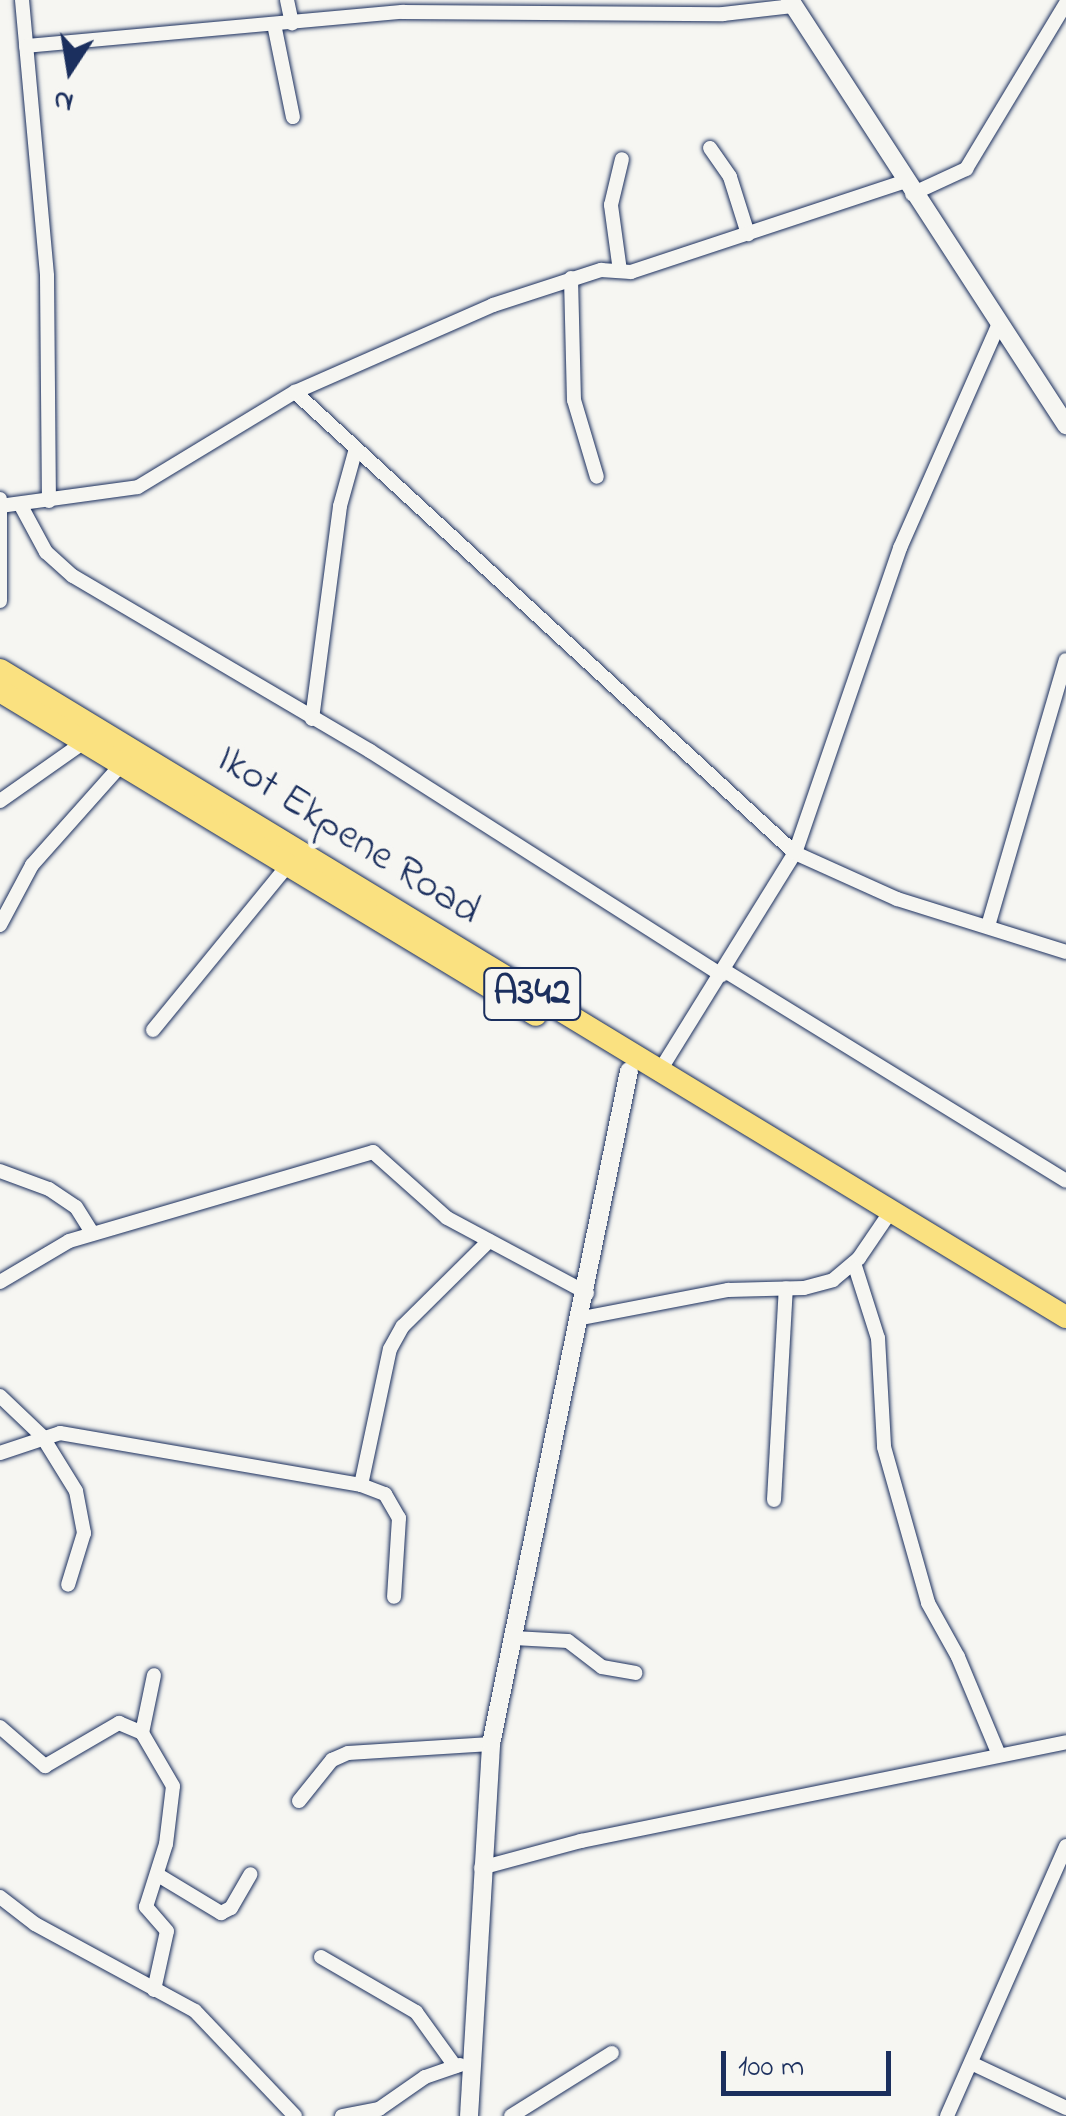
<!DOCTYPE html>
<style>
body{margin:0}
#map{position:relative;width:1066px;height:2116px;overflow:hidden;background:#f6f6f2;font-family:"Indie Flower",sans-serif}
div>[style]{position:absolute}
.roads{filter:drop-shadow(0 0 2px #1b2f5e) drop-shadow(0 0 2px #1b2f5e)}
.minor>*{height:14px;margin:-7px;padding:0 7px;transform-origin:7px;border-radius:7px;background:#f6f6f2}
.tertiary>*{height:18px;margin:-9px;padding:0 9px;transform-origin:9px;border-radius:9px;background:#f6f6f2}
.trunk>*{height:22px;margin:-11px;padding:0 11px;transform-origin:11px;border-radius:11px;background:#fae180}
span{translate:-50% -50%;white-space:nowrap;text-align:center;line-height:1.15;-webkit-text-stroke:10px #f6f6f2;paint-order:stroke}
.shield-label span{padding:2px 8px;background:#f6f6f2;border:2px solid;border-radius:8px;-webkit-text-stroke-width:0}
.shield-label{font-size:40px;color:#1b2f5e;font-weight:700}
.street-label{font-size:42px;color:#1b2f5e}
.north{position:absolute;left:20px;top:20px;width:100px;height:100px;-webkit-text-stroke:8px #f6f6f2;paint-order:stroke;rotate:192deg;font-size:28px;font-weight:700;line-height:40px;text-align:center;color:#1b2f5e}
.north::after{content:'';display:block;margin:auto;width:35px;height:45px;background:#1b2f5e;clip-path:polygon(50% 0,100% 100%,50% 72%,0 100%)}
.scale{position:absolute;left:721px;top:2051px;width:170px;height:45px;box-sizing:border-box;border:5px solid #1b2f5e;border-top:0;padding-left:12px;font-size:30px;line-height:35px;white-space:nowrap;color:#1b2f5e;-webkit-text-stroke:8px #f6f6f2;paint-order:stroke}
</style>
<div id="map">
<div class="roads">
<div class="minor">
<div style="left:22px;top:0;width:277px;rotate:84.8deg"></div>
<div style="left:47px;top:276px;width:225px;rotate:89.5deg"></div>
<div style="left:287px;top:0;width:24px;rotate:78deg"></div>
<div style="left:274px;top:24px;width:95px;rotate:78.5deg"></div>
<div style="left:26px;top:46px;width:378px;rotate:-5.2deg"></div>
<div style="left:402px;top:12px;width:321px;rotate:0.4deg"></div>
<div style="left:723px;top:14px;width:70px;rotate:-6.5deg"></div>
<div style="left:710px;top:148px;width:35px;rotate:55deg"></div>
<div style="left:730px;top:177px;width:60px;rotate:72.5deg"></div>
<div style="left:912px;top:194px;width:60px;rotate:-24.8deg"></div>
<div style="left:966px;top:169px;width:194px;rotate:-58.9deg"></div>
<div style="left:620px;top:271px;width:67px;rotate:-97.8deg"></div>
<div style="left:611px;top:205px;width:47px;rotate:-76.6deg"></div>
<div style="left:571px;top:278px;width:122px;rotate:88.6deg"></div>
<div style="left:574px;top:400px;width:80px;rotate:73.4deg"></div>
<div style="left:295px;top:392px;width:680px;rotate:42.68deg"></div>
<div style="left:795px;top:853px;width:112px;rotate:24.3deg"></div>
<div style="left:897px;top:899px;width:177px;rotate:17.4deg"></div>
<div style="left:20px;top:504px;width:55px;rotate:61.6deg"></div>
<div style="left:46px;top:552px;width:36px;rotate:42deg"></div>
<div style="left:73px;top:576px;width:345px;rotate:30.5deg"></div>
<div style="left:370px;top:751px;width:417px;rotate:32.5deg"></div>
<div style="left:0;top:506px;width:139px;rotate:-7.8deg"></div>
<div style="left:138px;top:487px;width:184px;rotate:-31.2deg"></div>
<div style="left:295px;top:392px;width:216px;rotate:-23.7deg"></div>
<div style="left:493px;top:305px;width:114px;rotate:-18deg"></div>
<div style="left:601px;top:270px;width:30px;rotate:4deg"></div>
<div style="left:631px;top:272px;width:287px;rotate:-18.3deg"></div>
<div style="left:0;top:601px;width:102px;rotate:-90deg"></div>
<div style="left:312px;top:719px;width:215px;rotate:-82.5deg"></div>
<div style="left:340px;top:506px;width:56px;rotate:-74.5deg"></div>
<div style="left:0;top:801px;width:103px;rotate:-35.1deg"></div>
<div style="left:0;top:925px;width:68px;rotate:-61.9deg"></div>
<div style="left:32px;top:865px;width:135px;rotate:-48.3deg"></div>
<div style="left:988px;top:926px;width:277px;rotate:-73.7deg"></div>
<div style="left:725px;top:971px;width:400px;rotate:31.6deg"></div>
<div style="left:153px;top:1030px;width:213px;rotate:-50.7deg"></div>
<div style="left:659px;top:1072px;width:258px;rotate:-58.2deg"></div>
<div style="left:795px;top:853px;width:323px;rotate:-71deg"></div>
<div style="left:900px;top:548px;width:245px;rotate:-66.2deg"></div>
<div style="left:0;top:1171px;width:52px;rotate:20.2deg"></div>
<div style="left:49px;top:1189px;width:32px;rotate:34deg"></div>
<div style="left:76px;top:1207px;width:31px;rotate:58deg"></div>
<div style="left:854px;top:1263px;width:79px;rotate:72.3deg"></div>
<div style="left:878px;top:1338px;width:109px;rotate:86.8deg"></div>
<div style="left:884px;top:1447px;width:162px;rotate:74.2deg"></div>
<div style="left:928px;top:1603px;width:62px;rotate:60.9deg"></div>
<div style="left:958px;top:1657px;width:106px;rotate:67.3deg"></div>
<div style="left:0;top:1282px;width:80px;rotate:-30.7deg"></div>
<div style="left:69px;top:1241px;width:317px;rotate:-16.3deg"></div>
<div style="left:373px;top:1152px;width:99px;rotate:41.7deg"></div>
<div style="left:447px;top:1218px;width:159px;rotate:28.2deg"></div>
<div style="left:582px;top:1318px;width:149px;rotate:-10.9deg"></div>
<div style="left:728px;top:1290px;width:76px;rotate:-1.5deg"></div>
<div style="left:804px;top:1288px;width:30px;rotate:-15deg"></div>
<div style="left:833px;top:1280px;width:34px;rotate:-40deg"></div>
<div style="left:859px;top:1258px;width:57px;rotate:-55.8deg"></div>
<div style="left:0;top:1396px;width:58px;rotate:43.6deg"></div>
<div style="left:42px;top:1436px;width:65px;rotate:58.3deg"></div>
<div style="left:76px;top:1491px;width:43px;rotate:79.2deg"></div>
<div style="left:84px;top:1533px;width:54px;rotate:107.1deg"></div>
<div style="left:0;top:1453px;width:63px;rotate:-18.4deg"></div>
<div style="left:60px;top:1433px;width:305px;rotate:9.8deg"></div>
<div style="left:361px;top:1485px;width:26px;rotate:21deg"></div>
<div style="left:385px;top:1494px;width:28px;rotate:60deg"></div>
<div style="left:399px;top:1518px;width:79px;rotate:93.6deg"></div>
<div style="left:361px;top:1485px;width:139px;rotate:-78deg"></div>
<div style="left:390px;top:1349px;width:26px;rotate:-61deg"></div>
<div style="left:403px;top:1326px;width:121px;rotate:-44.7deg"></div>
<div style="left:774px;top:1500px;width:212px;rotate:-86.8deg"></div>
<div style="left:514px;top:1638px;width:54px;rotate:3.2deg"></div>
<div style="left:568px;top:1641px;width:43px;rotate:37.4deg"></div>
<div style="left:602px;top:1667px;width:34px;rotate:10deg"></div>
<div style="left:0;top:1727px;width:60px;rotate:40.9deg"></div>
<div style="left:45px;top:1766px;width:86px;rotate:-30.2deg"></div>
<div style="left:119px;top:1723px;width:25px;rotate:23deg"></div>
<div style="left:299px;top:1801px;width:53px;rotate:-51.2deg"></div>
<div style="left:332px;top:1760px;width:17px;rotate:-24deg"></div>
<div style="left:348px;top:1753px;width:143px;rotate:-3.6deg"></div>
<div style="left:481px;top:1868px;width:104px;rotate:-15.1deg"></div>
<div style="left:581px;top:1841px;width:495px;rotate:-11.5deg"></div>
<div style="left:158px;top:1875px;width:74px;rotate:31.1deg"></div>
<div style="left:221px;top:1913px;width:11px;rotate:-27deg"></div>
<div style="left:231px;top:1908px;width:39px;rotate:-60deg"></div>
<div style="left:0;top:1897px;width:44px;rotate:37.6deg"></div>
<div style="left:35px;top:1924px;width:182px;rotate:28.5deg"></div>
<div style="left:195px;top:2011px;width:145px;rotate:46.4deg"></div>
<div style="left:321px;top:1957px;width:110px;rotate:30.1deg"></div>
<div style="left:416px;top:2012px;width:67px;rotate:54.2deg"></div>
<div style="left:154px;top:1990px;width:60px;rotate:-77.6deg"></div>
<div style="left:167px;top:1931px;width:32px;rotate:-131deg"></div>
<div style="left:146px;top:1907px;width:66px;rotate:-72.4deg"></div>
<div style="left:166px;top:1844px;width:58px;rotate:-83.1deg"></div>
<div style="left:173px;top:1786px;width:61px;rotate:-120.3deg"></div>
<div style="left:142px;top:1733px;width:59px;rotate:-78.3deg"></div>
<div style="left:971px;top:2063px;width:105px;rotate:25.3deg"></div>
<div style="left:342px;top:2116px;width:38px;rotate:-11deg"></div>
<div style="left:379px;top:2109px;width:56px;rotate:-34.8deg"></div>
<div style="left:425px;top:2077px;width:37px;rotate:-19deg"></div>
<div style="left:511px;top:2116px;width:119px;rotate:-32deg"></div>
<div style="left:947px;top:2116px;width:295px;rotate:-66.2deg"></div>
</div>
<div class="tertiary">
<div style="left:790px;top:0;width:507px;rotate:57deg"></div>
<div style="left:469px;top:2116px;width:373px;rotate:-86.6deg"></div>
<div style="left:491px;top:1744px;width:687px;rotate:-78.41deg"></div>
</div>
<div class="trunk">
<div style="left:0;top:670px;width:1247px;rotate:31.26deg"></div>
<div style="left:0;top:691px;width:626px;rotate:31.15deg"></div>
</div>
</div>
<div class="shield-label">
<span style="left:532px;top:994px">A342</span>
</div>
<div class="street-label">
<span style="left:348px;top:836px;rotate:32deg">Ikot Ekpene Road</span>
</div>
<div class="north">N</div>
<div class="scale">100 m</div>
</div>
